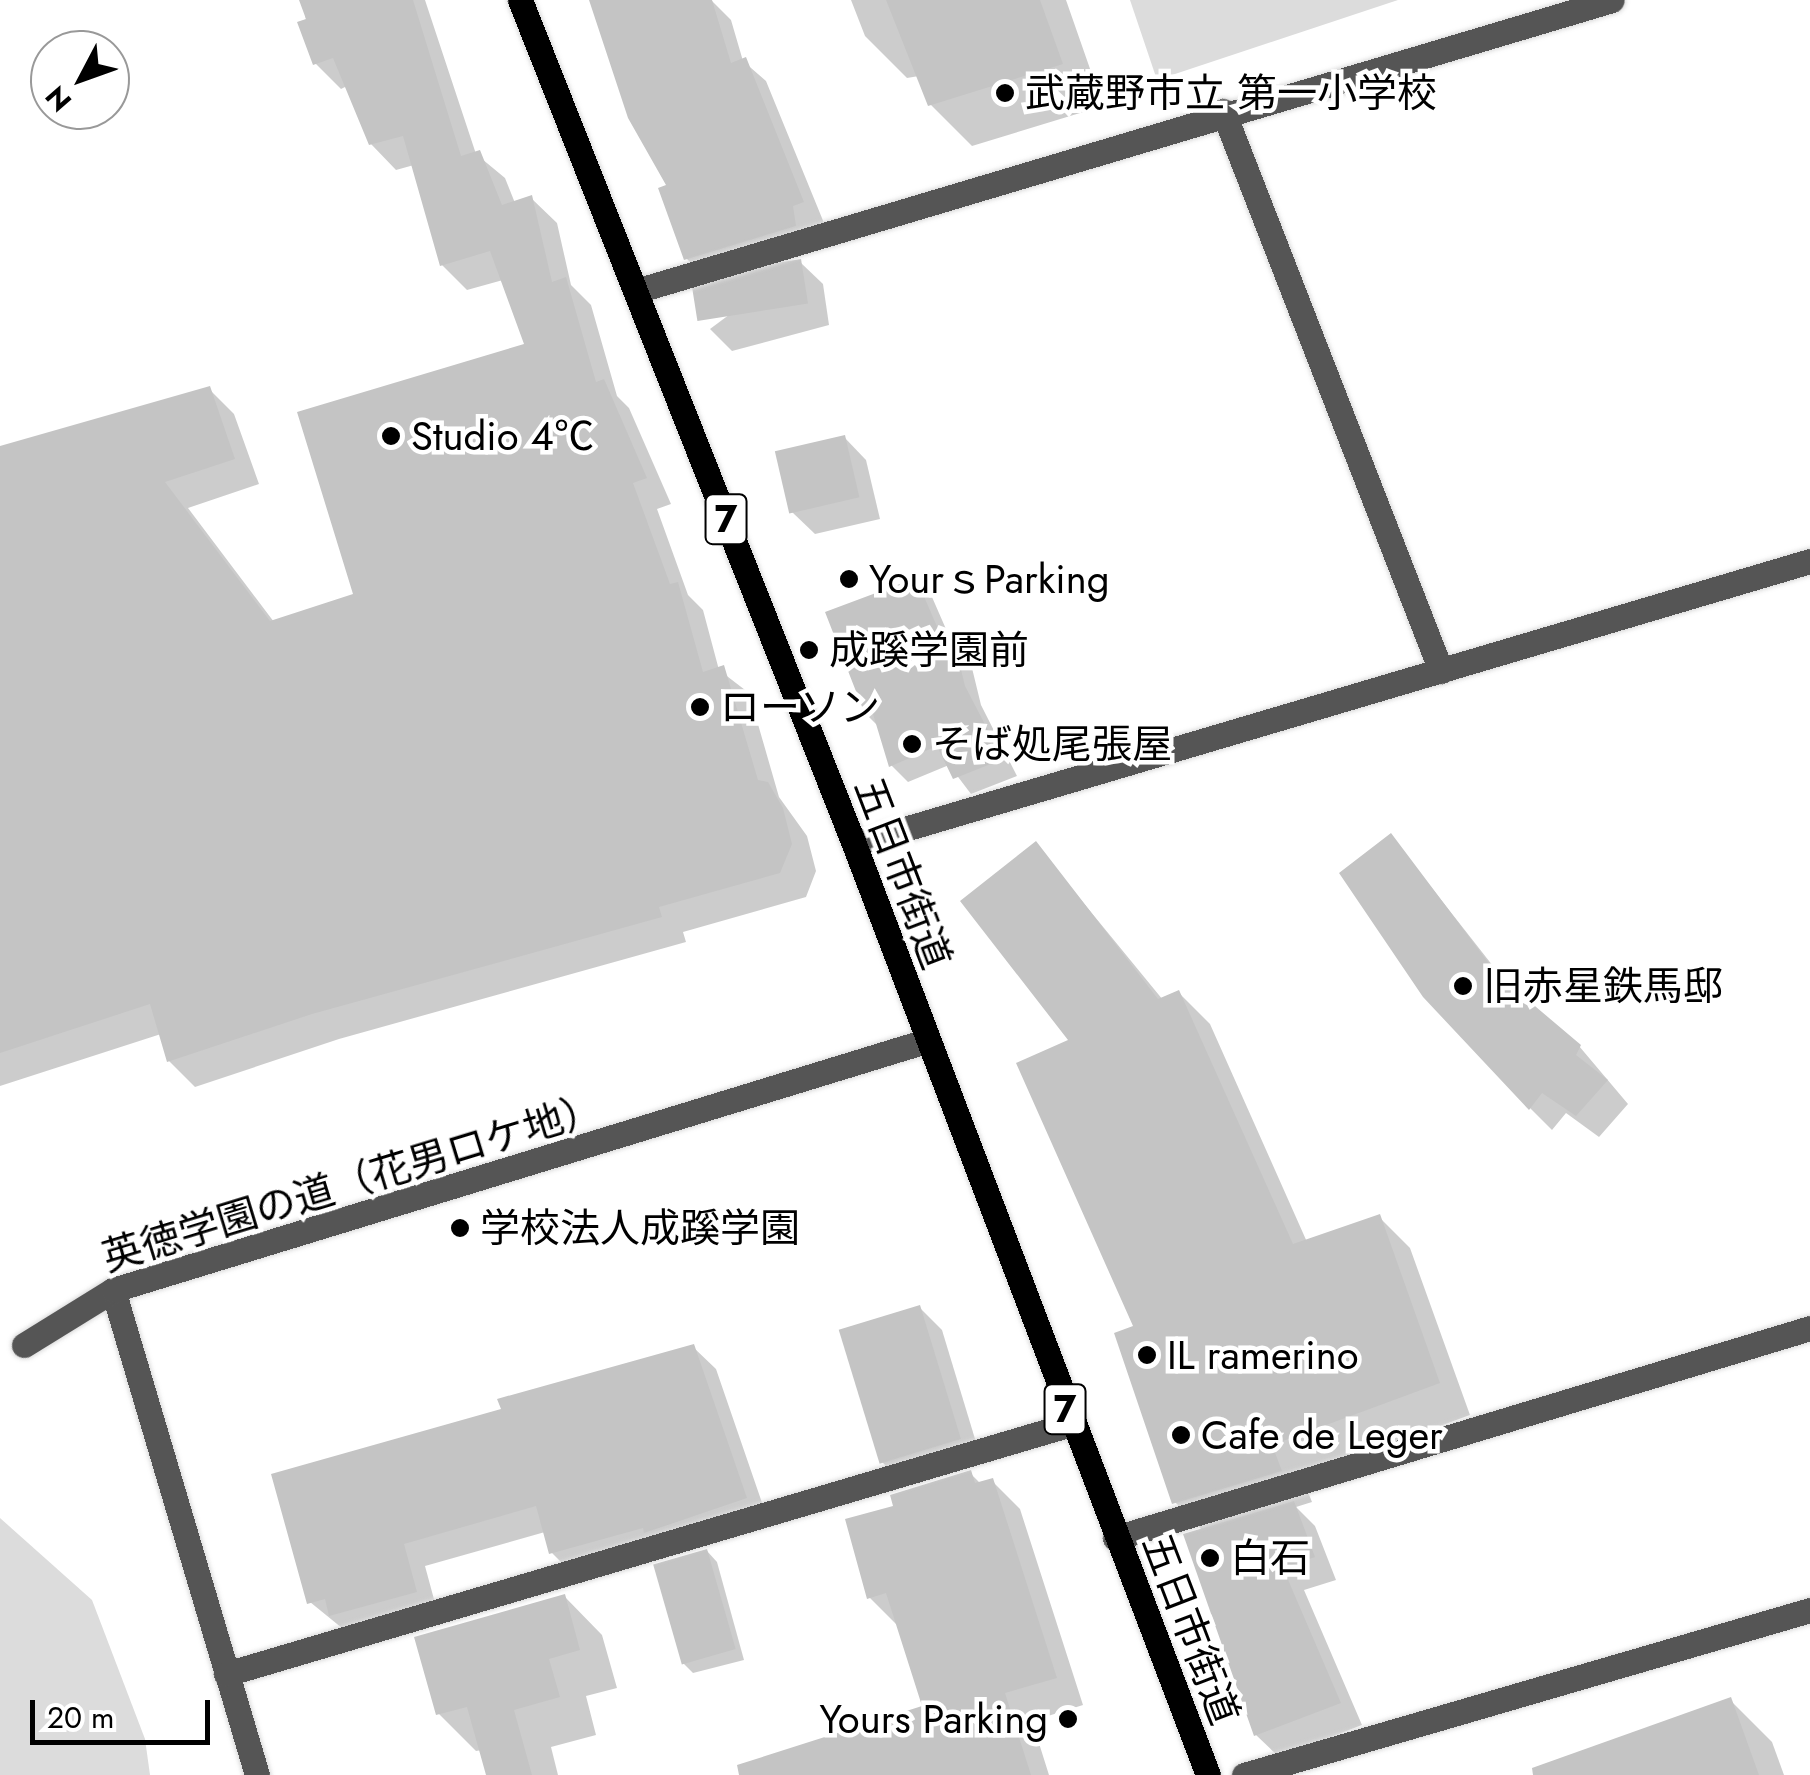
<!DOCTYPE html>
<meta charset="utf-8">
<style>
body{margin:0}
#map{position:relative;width:1810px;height:1775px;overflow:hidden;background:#fff;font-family:Jost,"Noto Sans JP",sans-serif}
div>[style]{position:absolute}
.green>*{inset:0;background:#dcdcdc}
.shadow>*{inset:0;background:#0003}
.building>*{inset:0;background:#c4c4c4;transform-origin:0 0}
.roads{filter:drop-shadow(0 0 2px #dbdbdb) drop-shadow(0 0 2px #dbdbdb)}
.minor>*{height:25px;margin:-12.5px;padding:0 12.5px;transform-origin:12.5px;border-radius:12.5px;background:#555}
.major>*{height:25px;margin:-12.5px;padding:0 12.5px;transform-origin:12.5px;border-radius:12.5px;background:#000}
.dots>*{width:28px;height:28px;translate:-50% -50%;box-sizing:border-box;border:5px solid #fff;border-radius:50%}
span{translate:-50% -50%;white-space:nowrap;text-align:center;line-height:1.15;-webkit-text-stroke:9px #fff;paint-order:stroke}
.shield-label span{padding:2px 8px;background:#fff;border:2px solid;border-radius:8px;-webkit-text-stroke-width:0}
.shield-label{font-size:38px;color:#000;font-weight:700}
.poi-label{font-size:40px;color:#000}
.left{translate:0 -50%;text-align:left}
.right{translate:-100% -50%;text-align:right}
.street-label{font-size:40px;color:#000}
.north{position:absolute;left:30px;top:30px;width:100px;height:100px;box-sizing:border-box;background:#fff;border:2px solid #999;border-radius:50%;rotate:229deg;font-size:28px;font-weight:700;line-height:40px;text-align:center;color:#000}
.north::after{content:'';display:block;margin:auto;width:35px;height:45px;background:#000;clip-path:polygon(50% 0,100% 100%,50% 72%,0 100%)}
.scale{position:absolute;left:30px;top:1700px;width:180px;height:45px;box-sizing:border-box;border:5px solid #000;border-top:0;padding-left:12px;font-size:30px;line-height:35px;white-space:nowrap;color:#000;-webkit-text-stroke:8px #fff;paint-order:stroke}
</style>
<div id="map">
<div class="green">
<div style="clip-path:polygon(1130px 0,1398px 0,1157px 80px)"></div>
<div style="clip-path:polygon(0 1518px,92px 1600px,145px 1739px,150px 1775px,0 1775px)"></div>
</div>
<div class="shadow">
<div style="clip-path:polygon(302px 0,425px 0,476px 154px,505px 178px,515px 203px,531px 198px,557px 223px,571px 285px,591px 305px,617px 396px,629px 408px,671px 504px,657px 509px,688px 595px,703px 610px,719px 670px,749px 693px,779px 797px,807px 836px,816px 871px,806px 897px,683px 932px,686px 942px,339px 1039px,195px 1087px,169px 1061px,161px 1034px,0 1086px,0 470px,209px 389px,234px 414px,259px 484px,188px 508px,274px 622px,356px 596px,528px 346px,503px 280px,467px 290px,442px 265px,414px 165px,396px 170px,371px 144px,347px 86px,341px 89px,315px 63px)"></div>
<div style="clip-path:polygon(592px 0,711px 0,731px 20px,743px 61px,766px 81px,824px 223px,707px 279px,686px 258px,670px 186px)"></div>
<div style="clip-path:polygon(851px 0,1066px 0,1103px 106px,972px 146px,930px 104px,919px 76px,907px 78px,865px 36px)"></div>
<div style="clip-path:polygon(800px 262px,823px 284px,829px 325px,732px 351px,710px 329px)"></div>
<div style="clip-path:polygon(844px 437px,866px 460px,880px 519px,815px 534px,792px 512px)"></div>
<div style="clip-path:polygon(916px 581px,932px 597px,956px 652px,972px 668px,981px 705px,1017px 776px,971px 794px,949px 765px,908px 782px,892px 766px,880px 728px,868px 716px)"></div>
<div style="clip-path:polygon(1391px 836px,1511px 989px,1579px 1046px,1628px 1104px,1599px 1137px,1566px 1113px,1552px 1130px,1530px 1108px)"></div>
<div style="clip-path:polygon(1036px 845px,1163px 1000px,1179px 993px,1210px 1024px,1307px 1242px,1379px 1217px,1410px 1248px,1470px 1415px,1302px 1477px,1312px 1502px,1296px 1507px,1315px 1526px,1336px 1580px,1304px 1590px,1362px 1725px,1279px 1757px,1256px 1735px,1203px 1531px,1175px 1502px)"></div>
<div style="clip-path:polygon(920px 1308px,942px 1330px,982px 1462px,905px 1484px,882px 1462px)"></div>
<div style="clip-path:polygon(693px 1347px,716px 1369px,768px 1520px,574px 1575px,551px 1552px,545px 1532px,425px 1566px,438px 1614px,353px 1637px,310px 1602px,504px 1411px)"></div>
<div style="clip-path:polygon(970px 1473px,981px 1484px,992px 1481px,1020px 1509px,1083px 1705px,1032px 1721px,1049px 1775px,750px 1775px,925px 1707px,897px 1625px,869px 1597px,897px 1508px)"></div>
<div style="clip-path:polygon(707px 1551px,717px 1562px,744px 1660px,693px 1673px,682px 1662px)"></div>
<div style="clip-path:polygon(565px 1597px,602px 1635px,617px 1688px,586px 1696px,596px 1735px,551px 1747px,558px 1775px,489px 1775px,482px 1750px,476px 1751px,438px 1713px)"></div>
<div style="clip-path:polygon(1730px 1700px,1772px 1742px,1784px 1775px,1593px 1775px)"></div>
</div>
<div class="building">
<div style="clip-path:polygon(299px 0,413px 0,461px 156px,480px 150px,502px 205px,532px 195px,552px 282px,566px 277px,596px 382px,604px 379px,647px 478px,633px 483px,670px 584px,678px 582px,703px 672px,724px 665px,758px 780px,768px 782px,783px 808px,792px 844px,780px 873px,659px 907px,662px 917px,312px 1014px,167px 1062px,150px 1004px,0 1053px,0 446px,210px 386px,235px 459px,165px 482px,270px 621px,353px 594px,297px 412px,524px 344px,490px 251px,440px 266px,403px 136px,369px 145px,333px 58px,313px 65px,297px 22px,306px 19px)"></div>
<div style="clip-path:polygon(589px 0,712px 0,731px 63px,746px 57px,804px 202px,793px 206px,796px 226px,684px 260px,658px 188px,666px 185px,628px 118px)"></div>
<div style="clip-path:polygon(886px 0,1040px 0,1063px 64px,928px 106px)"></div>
<div style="left:801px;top:259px;width:45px;height:112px;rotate:81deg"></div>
<div style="left:845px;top:435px;width:64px;height:72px;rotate:77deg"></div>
<div style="clip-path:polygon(916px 578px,948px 652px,956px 649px,965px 686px,1003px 759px,953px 779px,937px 746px,889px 767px,873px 714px,866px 717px,825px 612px)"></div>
<div style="clip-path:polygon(1391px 833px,1497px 974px,1581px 1045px,1576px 1055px,1608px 1080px,1576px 1116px,1542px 1093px,1529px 1110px,1423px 997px,1339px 873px)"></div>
<div style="clip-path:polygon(1036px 841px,1158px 999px,1179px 990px,1293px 1244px,1380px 1214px,1440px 1383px,1272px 1445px,1282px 1471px,1172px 1504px,1114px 1333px,1133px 1326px,1016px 1063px,1068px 1040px,960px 901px)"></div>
<div style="left:920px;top:1305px;width:140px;height:85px;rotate:73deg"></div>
<div style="clip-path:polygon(694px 1344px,747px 1498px,644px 1533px,643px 1528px,549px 1554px,536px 1506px,404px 1544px,417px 1592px,329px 1616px,325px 1599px,307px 1604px,271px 1474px,501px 1409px,497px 1399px)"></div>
<div style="clip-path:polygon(971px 1470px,975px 1483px,993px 1478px,1057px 1678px,1005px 1693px,1031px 1775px,739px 1775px,737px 1765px,922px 1706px,886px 1593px,867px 1599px,845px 1519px,893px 1506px,890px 1495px)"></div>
<div style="clip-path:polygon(1294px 1501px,1315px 1557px,1283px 1568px,1341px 1703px,1254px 1736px,1183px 1534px)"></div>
<div style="left:707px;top:1549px;width:104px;height:56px;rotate:74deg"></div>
<div style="clip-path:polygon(565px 1594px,580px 1650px,549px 1659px,560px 1697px,514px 1710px,532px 1775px,486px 1775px,467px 1707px,436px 1715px,414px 1637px)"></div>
<div style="clip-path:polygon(1731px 1697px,1759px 1775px,1533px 1775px,1532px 1768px)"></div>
</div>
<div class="roads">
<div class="minor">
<div style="left:1223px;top:111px;width:601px;rotate:68.73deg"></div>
<div style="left:636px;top:291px;width:1018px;rotate:-16.6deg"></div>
<div style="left:854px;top:844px;width:997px;rotate:-16.49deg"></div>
<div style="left:113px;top:1290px;width:506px;rotate:73.46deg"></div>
<div style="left:24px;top:1345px;width:105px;rotate:-31.7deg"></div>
<div style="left:113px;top:1290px;width:850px;rotate:-17.03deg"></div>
<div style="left:1115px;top:1538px;width:726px;rotate:-16.81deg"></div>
<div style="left:226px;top:1674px;width:881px;rotate:-16.48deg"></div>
<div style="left:1244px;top:1775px;width:590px;rotate:-16.25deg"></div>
</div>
<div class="major">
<div style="left:520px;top:0;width:908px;rotate:68.41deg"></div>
<div style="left:854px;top:844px;width:996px;rotate:69.18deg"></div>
</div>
</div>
<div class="dots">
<div style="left:1005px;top:93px;background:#000"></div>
<div style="left:391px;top:436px;background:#000"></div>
<div style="left:849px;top:579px;background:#000"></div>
<div style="left:809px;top:650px;background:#000"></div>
<div style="left:700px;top:707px;background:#000"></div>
<div style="left:912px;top:744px;background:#000"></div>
<div style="left:1463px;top:986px;background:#000"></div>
<div style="left:460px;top:1228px;background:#000"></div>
<div style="left:1147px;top:1355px;background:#000"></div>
<div style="left:1181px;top:1435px;background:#000"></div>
<div style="left:1210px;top:1558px;background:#000"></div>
<div style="left:1068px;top:1719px;background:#000"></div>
</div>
<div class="shield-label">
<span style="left:726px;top:519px">7</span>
<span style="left:1065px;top:1409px">7</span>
</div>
<div class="poi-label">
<span class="left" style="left:1025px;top:93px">武蔵野市立 第一小学校</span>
<span class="left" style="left:411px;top:436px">Studio 4℃</span>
<span class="left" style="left:869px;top:579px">YourｓParking</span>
<span class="left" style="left:829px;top:650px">成蹊学園前</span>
<span class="left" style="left:720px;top:707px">ローソン</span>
<span class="left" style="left:932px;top:744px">そば処尾張屋</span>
<span class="left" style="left:1483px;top:986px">旧赤星鉄馬邸</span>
<span class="left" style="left:480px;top:1228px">学校法人成蹊学園</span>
<span class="left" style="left:1167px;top:1355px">IL ramerino</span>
<span class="left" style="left:1201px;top:1435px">Cafe de Leger</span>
<span class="left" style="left:1230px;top:1558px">白石</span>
<span class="right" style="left:1048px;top:1719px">Yours Parking</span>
</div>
<div class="street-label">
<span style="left:903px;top:873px;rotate:69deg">五日市街道</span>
<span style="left:352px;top:1182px;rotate:-17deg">英徳学園の道（花男ロケ地）</span>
<span style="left:1191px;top:1629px;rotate:69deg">五日市街道</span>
</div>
<div class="north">N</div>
<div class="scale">20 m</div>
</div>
